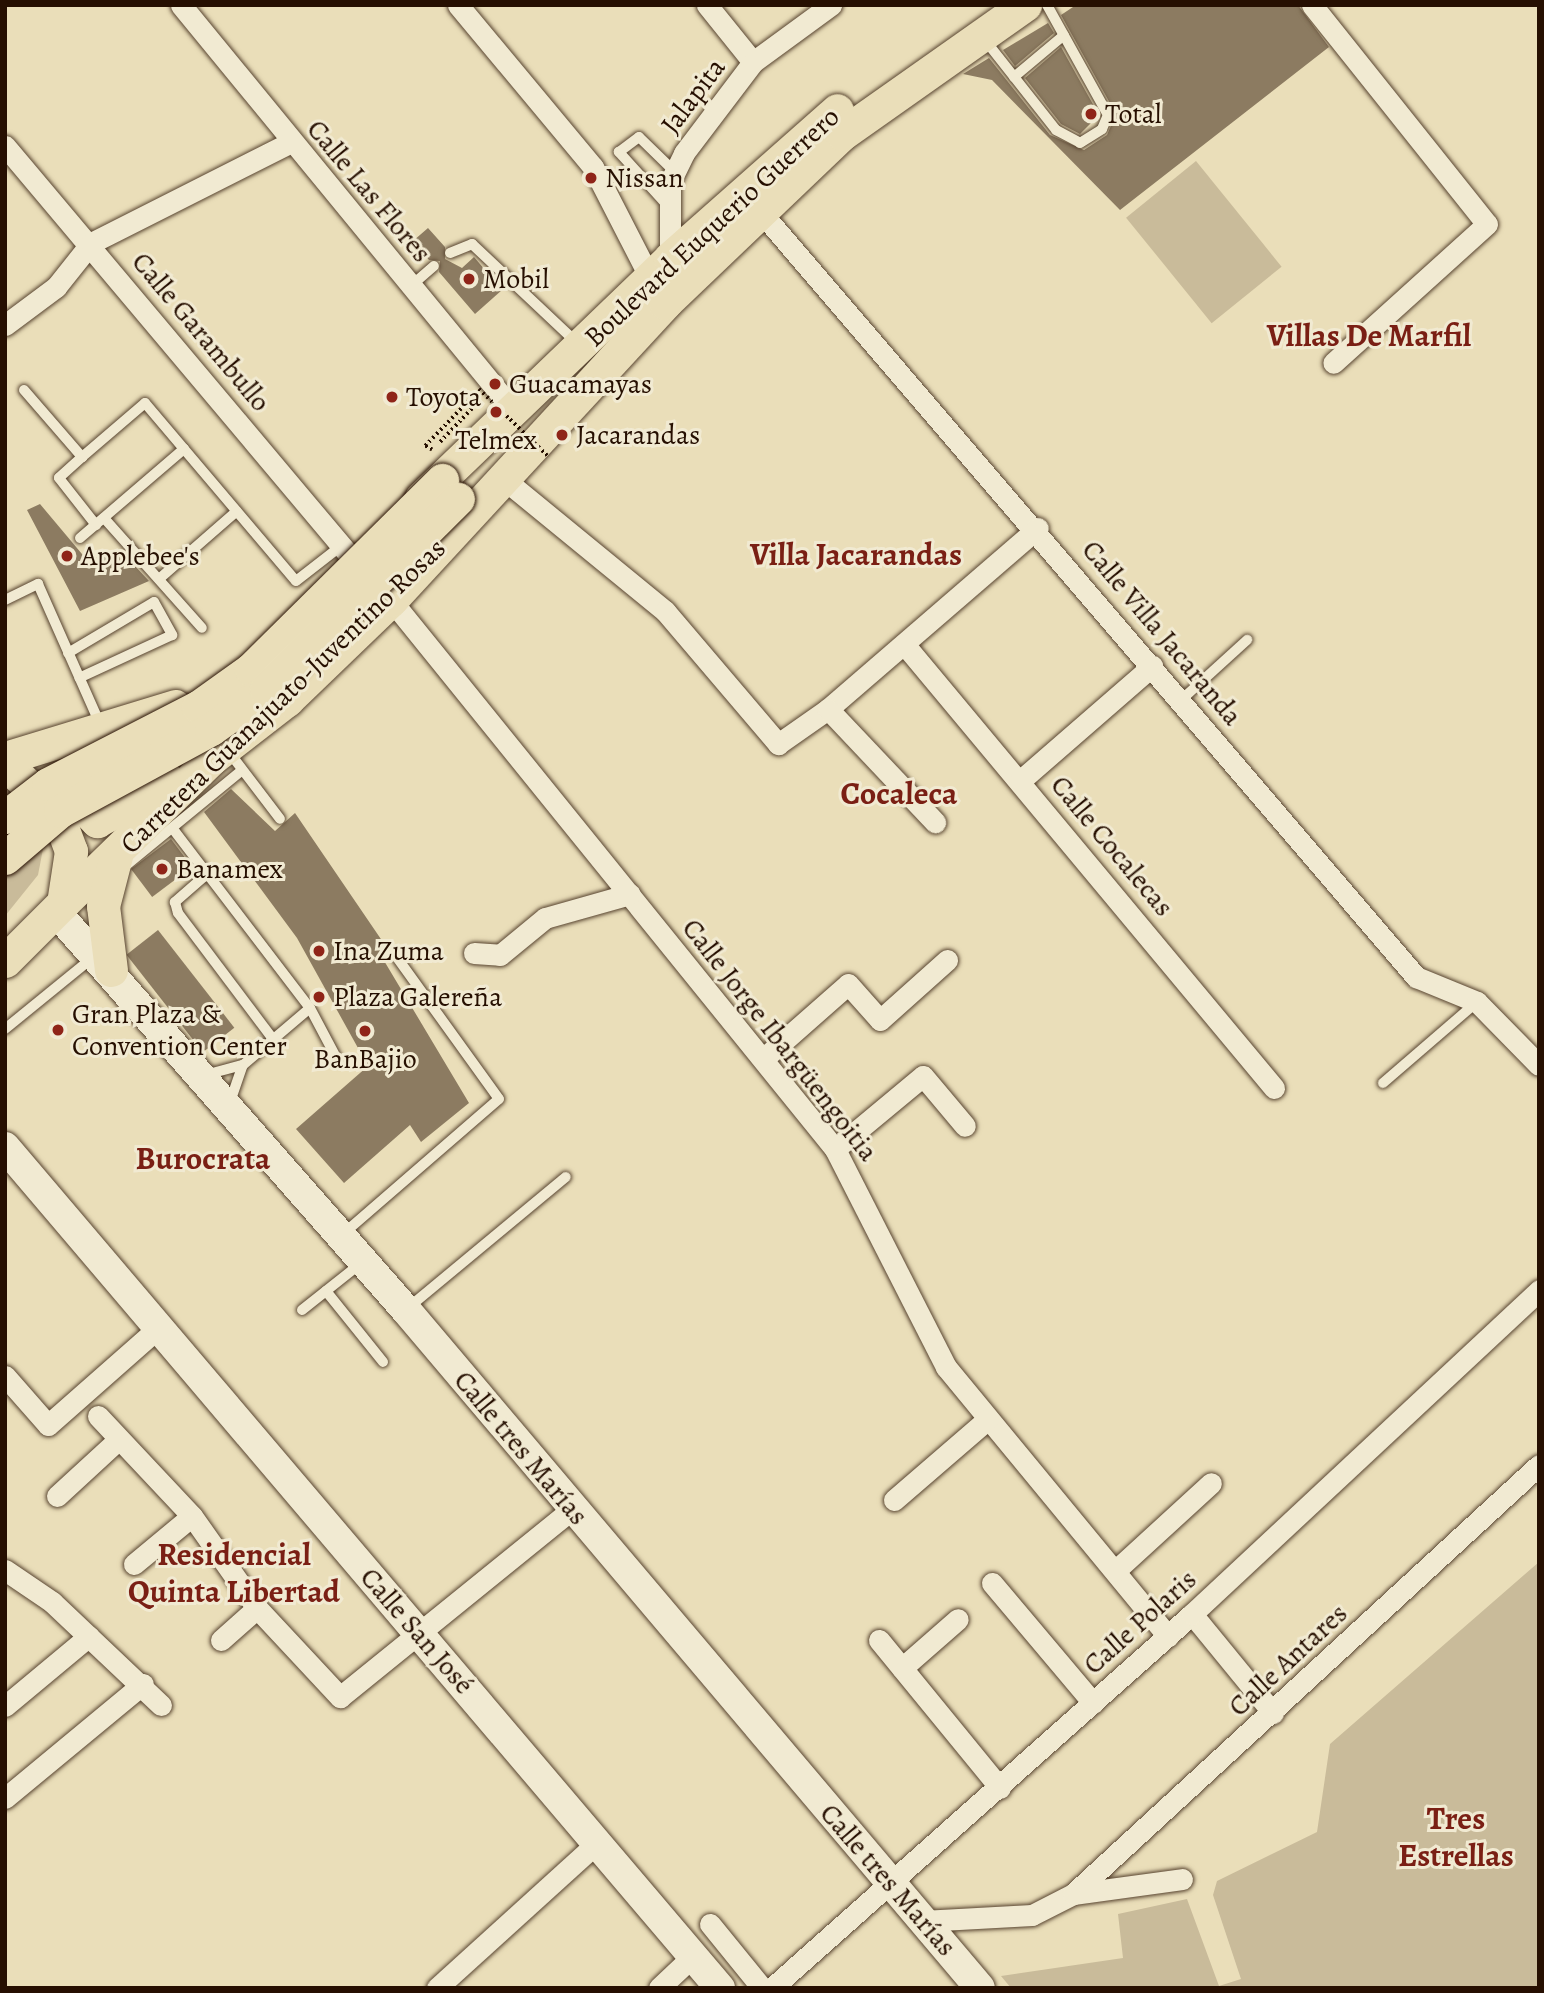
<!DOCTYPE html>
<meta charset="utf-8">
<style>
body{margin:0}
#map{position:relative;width:1544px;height:1993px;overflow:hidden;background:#eadeb9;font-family:Alegreya,serif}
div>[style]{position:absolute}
.green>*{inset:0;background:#c9bb9a;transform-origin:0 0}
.building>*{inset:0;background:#8c7b61;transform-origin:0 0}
.path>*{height:3.5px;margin-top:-1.75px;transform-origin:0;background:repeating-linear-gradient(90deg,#260f01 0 2px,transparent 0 5.5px)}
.roads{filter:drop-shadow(0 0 2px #57432f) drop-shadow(0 0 2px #57432f)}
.lane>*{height:10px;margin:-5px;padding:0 5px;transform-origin:5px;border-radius:5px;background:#f1ead2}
.street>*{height:21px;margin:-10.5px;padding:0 10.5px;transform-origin:10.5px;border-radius:10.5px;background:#f1ead2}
.secondary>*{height:30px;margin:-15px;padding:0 15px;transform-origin:15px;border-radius:15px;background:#f1ead2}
.primary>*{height:33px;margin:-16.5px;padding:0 16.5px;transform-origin:16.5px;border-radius:16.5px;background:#eadeb9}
.path-bridge>*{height:3.5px;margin-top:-1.75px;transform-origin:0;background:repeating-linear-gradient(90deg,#260f01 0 2px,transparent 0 5.5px)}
.bridges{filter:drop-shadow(0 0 2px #260f01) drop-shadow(0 0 2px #260f01)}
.primary-bridge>*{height:33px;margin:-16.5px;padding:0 16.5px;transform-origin:16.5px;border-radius:16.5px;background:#eadeb9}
.dots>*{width:19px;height:19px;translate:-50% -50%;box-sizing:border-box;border:4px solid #f1ead2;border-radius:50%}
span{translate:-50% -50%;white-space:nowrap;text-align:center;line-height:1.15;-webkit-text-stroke:6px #f1ead2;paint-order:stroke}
.street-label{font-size:28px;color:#260f01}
.poi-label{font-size:28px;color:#260f01}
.left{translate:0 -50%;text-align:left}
.quarter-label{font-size:32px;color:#7a1f14;font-weight:700}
.frame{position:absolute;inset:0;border:7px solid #260f01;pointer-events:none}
</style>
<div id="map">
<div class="green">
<div style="left:1196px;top:161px;width:136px;height:90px;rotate:51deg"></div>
<div style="clip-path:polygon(5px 783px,47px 828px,38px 875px,5px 916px)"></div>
<div style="clip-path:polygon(1539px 1562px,1539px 1988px,1011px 1988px,1001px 1976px,1123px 1958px,1118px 1914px,1187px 1899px,1219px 1986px,1241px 1979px,1213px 1895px,1217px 1881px,1317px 1832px,1330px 1744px)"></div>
</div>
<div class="building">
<div style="clip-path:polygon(1076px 5px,1298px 5px,1329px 47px,1120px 210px,992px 80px,963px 74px,989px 58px,1050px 135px,1084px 150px,1107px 135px,1116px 114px,1061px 15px)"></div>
<div style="clip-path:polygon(1048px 23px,1054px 33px,1015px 66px,1003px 50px)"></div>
<div style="clip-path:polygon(1061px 47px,1099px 115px,1080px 134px,1061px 124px,1025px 78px)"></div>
<div style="clip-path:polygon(428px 228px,445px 247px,445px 259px,462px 268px,474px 257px,502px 290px,475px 314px,439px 272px,440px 261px,429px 260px,413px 241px)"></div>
<div style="clip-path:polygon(40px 504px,87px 560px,121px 551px,149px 581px,80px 611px,27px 510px)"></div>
<div style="clip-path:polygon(231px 789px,275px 831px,295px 813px,387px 948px,380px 954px,469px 1103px,421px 1142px,410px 1125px,344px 1183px,296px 1129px,368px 1066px,297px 938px,204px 812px)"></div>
<div style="left:171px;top:839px;width:35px;height:50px;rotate:53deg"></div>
<div style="left:158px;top:930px;width:124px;height:40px;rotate:52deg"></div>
</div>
<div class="path">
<div style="left:440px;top:442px;width:58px;rotate:-46.4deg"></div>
<div style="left:432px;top:450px;width:8px;rotate:-150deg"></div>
<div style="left:425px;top:446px;width:74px;rotate:-46.1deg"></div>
</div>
<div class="roads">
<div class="lane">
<div style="left:985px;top:40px;width:115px;rotate:51.7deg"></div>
<div style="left:1056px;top:130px;width:27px;rotate:28deg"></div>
<div style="left:1080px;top:143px;width:26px;rotate:-32deg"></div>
<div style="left:1102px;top:129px;width:15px;rotate:-67deg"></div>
<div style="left:1108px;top:115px;width:126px;rotate:-119deg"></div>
<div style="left:1014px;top:77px;width:65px;rotate:-40deg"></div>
<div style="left:667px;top:205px;width:72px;rotate:-132.2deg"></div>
<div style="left:619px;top:152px;width:25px;rotate:-37deg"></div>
<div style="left:639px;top:137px;width:50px;rotate:44.2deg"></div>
<div style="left:450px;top:253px;width:24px;rotate:-22deg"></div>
<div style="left:472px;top:244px;width:144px;rotate:43.3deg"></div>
<div style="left:412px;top:285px;width:29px;rotate:-41deg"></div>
<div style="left:24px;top:390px;width:89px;rotate:49.1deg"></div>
<div style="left:82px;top:457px;width:83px;rotate:-40.6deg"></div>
<div style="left:145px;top:403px;width:233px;rotate:49.7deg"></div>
<div style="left:296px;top:581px;width:57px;rotate:-37.9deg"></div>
<div style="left:82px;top:457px;width:31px;rotate:138deg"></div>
<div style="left:59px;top:478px;width:60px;rotate:51.8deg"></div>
<div style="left:104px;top:518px;width:147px;rotate:48.3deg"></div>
<div style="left:80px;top:538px;width:137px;rotate:-40.6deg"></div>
<div style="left:159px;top:579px;width:103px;rotate:-41.1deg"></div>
<div style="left:5px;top:600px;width:37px;rotate:-26deg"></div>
<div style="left:38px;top:584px;width:155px;rotate:66.1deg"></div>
<div style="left:68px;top:653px;width:100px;rotate:-30.7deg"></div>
<div style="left:154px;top:602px;width:38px;rotate:61deg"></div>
<div style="left:172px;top:635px;width:102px;rotate:155.2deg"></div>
<div style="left:1180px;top:701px;width:91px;rotate:-42.3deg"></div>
<div style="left:229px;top:752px;width:84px;rotate:52.7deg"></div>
<div style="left:173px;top:829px;width:225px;rotate:52.6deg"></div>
<div style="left:310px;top:1008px;width:58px;rotate:62.1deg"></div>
<div style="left:123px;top:868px;width:151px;rotate:-39.4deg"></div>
<div style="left:207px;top:874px;width:43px;rotate:138.8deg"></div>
<div style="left:175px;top:902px;width:11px;rotate:75deg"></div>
<div style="left:178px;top:913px;width:158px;rotate:53deg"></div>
<div style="left:5px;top:1029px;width:112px;rotate:-39.2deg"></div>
<div style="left:205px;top:1075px;width:39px;rotate:-15deg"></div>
<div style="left:243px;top:1065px;width:88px;rotate:-40.4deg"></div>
<div style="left:1383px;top:1083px;width:124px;rotate:-40.8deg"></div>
<div style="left:230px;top:1102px;width:39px;rotate:-71deg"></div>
<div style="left:343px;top:1234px;width:206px;rotate:-40.9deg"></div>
<div style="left:499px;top:1099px;width:173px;rotate:-125.8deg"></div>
<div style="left:326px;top:1291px;width:91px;rotate:51.2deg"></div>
<div style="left:408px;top:1308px;width:205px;rotate:-39.7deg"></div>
<div style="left:302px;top:1310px;width:75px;rotate:-38.5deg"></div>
</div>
<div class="street">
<div style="left:181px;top:5px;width:527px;rotate:50.63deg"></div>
<div style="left:458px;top:5px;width:211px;rotate:50.2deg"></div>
<div style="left:593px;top:167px;width:125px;rotate:62.8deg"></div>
<div style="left:707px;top:5px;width:73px;rotate:51.1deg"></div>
<div style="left:1312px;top:5px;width:280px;rotate:51.4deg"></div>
<div style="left:1487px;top:224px;width:207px;rotate:137.9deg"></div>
<div style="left:5px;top:146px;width:536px;rotate:49.92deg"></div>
<div style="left:760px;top:211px;width:1009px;rotate:49.42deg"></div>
<div style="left:1416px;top:977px;width:66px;rotate:22.3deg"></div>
<div style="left:1477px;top:1002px;width:88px;rotate:45.5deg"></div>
<div style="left:670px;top:258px;width:76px;rotate:-90deg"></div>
<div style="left:670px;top:182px;width:32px;rotate:-64deg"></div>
<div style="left:684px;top:153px;width:114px;rotate:-52.8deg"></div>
<div style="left:753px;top:62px;width:97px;rotate:-36.2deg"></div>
<div style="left:5px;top:325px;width:64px;rotate:-36.7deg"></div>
<div style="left:56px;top:287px;width:56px;rotate:-51.5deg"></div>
<div style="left:91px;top:243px;width:224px;rotate:-26.8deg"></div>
<div style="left:505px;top:480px;width:207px;rotate:39.3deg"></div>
<div style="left:665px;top:611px;width:175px;rotate:49.6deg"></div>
<div style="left:778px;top:744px;width:61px;rotate:-35deg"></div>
<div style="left:828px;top:709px;width:277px;rotate:-40.8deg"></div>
<div style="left:391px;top:600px;width:706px;rotate:51.04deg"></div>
<div style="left:835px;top:1149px;width:245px;rotate:63deg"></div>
<div style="left:946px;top:1367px;width:349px;rotate:50.5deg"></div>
<div style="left:904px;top:644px;width:578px;rotate:50.19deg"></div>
<div style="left:828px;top:709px;width:156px;rotate:46.6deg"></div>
<div style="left:1021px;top:780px;width:174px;rotate:-41deg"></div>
<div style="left:474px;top:953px;width:26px;rotate:4deg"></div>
<div style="left:500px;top:955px;width:58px;rotate:-39.4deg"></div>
<div style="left:545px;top:918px;width:88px;rotate:-15.8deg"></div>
<div style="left:763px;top:1059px;width:113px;rotate:-41.4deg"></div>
<div style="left:848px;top:984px;width:48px;rotate:48.4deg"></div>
<div style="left:880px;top:1020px;width:90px;rotate:-41.8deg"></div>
<div style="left:835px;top:1149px;width:114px;rotate:-39.7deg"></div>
<div style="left:923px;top:1076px;width:65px;rotate:50deg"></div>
<div style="left:5px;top:1376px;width:65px;rotate:48.7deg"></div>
<div style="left:48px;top:1425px;width:148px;rotate:-41.4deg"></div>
<div style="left:98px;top:1416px;width:137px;rotate:46.8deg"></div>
<div style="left:192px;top:1516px;width:113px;rotate:54.8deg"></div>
<div style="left:257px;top:1608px;width:122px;rotate:47deg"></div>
<div style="left:340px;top:1697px;width:299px;rotate:-39deg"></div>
<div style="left:57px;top:1496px;width:84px;rotate:-42.6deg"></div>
<div style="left:894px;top:1500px;width:124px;rotate:-40.8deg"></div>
<div style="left:134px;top:1564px;width:75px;rotate:-39.6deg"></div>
<div style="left:5px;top:1570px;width:57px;rotate:34.2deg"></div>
<div style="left:52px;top:1602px;width:150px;rotate:43.4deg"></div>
<div style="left:1115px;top:1571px;width:130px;rotate:-42.5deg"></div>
<div style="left:992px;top:1583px;width:157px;rotate:49.9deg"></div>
<div style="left:1192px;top:1614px;width:128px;rotate:50.7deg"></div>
<div style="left:221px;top:1640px;width:48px;rotate:-41.6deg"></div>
<div style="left:879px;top:1640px;width:191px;rotate:50.7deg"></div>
<div style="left:902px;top:1668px;width:74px;rotate:-41.2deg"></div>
<div style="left:5px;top:1706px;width:109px;rotate:-39.8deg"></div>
<div style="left:5px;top:1798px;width:179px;rotate:-39.6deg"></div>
<div style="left:1073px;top:1894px;width:110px;rotate:-7.8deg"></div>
<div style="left:922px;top:1921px;width:110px;rotate:-3.1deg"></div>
<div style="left:1032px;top:1915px;width:46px;rotate:-27.1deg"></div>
<div style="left:1073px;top:1894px;width:633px;rotate:-42.63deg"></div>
<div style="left:710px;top:1924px;width:82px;rotate:50.9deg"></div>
<div style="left:437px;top:1988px;width:219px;rotate:-42.2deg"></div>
<div style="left:659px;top:1988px;width:47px;rotate:-43.3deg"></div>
<div style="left:772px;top:1988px;width:562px;rotate:-41.68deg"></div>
<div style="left:1192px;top:1614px;width:475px;rotate:-43deg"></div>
</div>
<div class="secondary">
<div style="left:56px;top:912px;width:530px;rotate:48.67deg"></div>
<div style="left:406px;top:1310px;width:888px;rotate:49.75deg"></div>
<div style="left:5px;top:1147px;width:1104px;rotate:49.63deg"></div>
</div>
<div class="primary">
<div style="left:421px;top:498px;width:346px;rotate:-43.9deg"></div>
<div style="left:670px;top:258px;width:223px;rotate:-41.5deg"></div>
<div style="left:5px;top:758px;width:178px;rotate:-17deg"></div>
<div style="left:5px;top:764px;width:69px;rotate:42.7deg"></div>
<div style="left:56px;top:811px;width:43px;rotate:69.4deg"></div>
<div style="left:71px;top:851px;width:53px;rotate:98.7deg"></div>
<div style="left:63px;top:903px;width:82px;rotate:135deg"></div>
<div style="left:77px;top:775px;width:23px;rotate:97deg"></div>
<div style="left:74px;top:798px;width:33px;rotate:45deg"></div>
<div style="left:97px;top:821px;width:84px;rotate:-27.8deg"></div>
<div style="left:63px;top:903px;width:208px;rotate:-44.2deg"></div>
<div style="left:212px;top:758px;width:95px;rotate:-37.7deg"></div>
<div style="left:287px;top:700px;width:144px;rotate:-43.9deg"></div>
<div style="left:391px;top:600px;width:404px;rotate:-47.3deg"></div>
<div style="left:665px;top:303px;width:245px;rotate:-43.7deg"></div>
<div style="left:842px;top:134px;width:224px;rotate:-35.2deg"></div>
<div style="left:111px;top:970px;width:64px;rotate:-97.1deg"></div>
<div style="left:103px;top:906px;width:52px;rotate:-75.4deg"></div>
</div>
</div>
<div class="path-bridge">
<div style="left:479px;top:389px;width:96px;rotate:44.2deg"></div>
</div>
<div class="bridges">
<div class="primary-bridge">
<div style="left:5px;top:817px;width:54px;rotate:-37.5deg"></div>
<div style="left:48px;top:784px;width:169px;rotate:-27.2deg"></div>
<div style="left:198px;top:707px;width:65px;rotate:-35.6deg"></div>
<div style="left:251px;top:669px;width:269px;rotate:-44.7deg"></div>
<div style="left:5px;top:858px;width:72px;rotate:-40.5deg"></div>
<div style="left:60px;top:811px;width:172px;rotate:-28.5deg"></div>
<div style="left:211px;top:729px;width:67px;rotate:-35.3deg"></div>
<div style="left:266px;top:690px;width:271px;rotate:-44.9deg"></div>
</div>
</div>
<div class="dots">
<div style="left:1091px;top:114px;background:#8f2418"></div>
<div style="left:591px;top:178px;background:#8f2418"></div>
<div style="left:469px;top:279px;background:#8f2418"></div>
<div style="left:495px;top:384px;background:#8f2418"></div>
<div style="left:392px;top:397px;background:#8f2418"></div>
<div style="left:496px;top:412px;background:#8f2418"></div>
<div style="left:562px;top:435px;background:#8f2418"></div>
<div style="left:67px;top:556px;background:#8f2418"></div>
<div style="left:162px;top:869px;background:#8f2418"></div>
<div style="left:319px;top:951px;background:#8f2418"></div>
<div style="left:319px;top:997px;background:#8f2418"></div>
<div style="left:58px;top:1030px;background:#8f2418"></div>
<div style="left:365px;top:1031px;background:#8f2418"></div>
</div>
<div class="street-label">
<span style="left:693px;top:96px;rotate:-53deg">Jalapita</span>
<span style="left:369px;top:191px;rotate:50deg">Calle Las Flores</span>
<span style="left:712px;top:227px;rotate:-43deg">Boulevard Euquerio Guerrero</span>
<span style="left:201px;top:332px;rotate:50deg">Calle Garambullo</span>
<span style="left:1162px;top:633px;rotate:50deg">Calle Villa Jacaranda</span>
<span style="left:283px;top:696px;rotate:-44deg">Carretera Guanajuato-Juventino Rosas</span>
<span style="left:1112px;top:846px;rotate:50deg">Calle Cocalecas</span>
<span style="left:780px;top:1040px;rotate:52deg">Calle Jorge Ibargüengoitia</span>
<span style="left:521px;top:1448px;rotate:50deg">Calle tres Marías</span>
<span style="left:1140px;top:1622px;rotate:-42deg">Calle Polaris</span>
<span style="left:417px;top:1631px;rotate:49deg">Calle San José</span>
<span style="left:1288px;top:1660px;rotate:-43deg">Calle Antares</span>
<span style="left:888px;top:1880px;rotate:49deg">Calle tres Marías</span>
</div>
<div class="poi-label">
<span class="left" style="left:1105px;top:114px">Total</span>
<span class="left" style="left:605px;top:178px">Nissan</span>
<span class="left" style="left:483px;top:279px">Mobil</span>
<span class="left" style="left:509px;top:384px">Guacamayas</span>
<span class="left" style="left:406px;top:397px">Toyota</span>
<span class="left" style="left:576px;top:435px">Jacarandas</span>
<span style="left:496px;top:440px">Telmex</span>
<span class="left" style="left:81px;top:556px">Applebee's</span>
<span class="left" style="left:176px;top:869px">Banamex</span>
<span class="left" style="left:333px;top:951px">Ina Zuma</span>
<span class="left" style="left:333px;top:997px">Plaza Galereña</span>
<span class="left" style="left:72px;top:1030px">Gran Plaza &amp;<br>Convention Center</span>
<span style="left:365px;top:1059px">BanBajio</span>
</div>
<div class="quarter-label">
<span style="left:1369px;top:335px">Villas De Marfil</span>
<span style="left:856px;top:554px">Villa Jacarandas</span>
<span style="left:899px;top:793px">Cocaleca</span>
<span style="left:203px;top:1158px">Burocrata</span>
<span style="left:234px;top:1573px">Residencial<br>Quinta Libertad</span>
<span style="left:1456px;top:1837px">Tres<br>Estrellas</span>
</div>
<div class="frame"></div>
</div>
